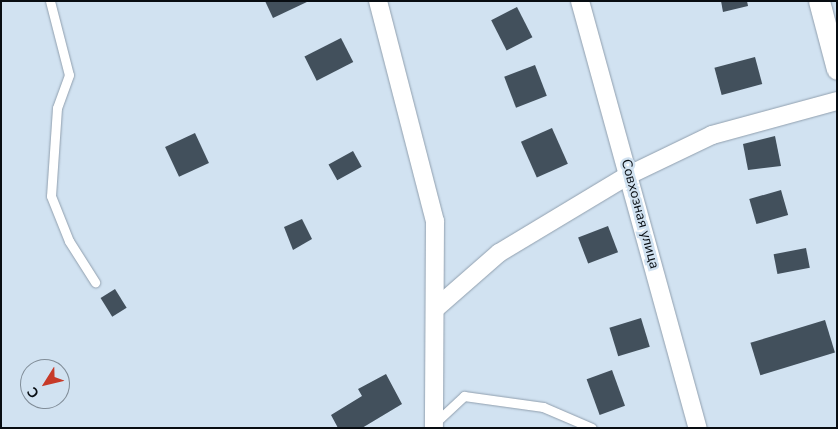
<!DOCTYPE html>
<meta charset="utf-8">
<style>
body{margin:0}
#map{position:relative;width:838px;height:429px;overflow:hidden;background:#d1e2f1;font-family:"Nunito Sans",sans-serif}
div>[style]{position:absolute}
.building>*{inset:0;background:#42505c;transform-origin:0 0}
.roads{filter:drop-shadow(0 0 1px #909fae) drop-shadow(0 0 1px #909fae)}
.service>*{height:9px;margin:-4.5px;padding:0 4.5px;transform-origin:4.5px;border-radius:4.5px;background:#fff}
.minor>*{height:18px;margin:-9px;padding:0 9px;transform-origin:9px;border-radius:9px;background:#fff}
.tertiary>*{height:21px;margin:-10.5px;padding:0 10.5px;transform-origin:10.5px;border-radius:10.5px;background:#fff}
span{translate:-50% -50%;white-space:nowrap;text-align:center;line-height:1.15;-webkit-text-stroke:5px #d1e2f1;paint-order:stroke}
.street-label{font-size:14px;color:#080d12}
.frame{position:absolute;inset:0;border:2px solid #080d12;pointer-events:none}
.north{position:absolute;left:20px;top:359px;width:50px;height:50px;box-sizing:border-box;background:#d1e2f1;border:1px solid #818d98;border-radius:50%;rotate:234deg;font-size:14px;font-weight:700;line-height:20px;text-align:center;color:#080d12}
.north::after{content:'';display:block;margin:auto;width:18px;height:22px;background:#c73a29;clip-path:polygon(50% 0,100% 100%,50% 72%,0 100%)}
</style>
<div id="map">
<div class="building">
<div style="clip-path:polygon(265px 1px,309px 1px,273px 18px)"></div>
<div style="clip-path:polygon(721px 1px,747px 1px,748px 6px,723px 12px)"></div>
<div style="left:517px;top:7px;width:34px;height:29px;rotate:63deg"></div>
<div style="left:341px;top:38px;width:27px;height:41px;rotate:63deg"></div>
<div style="left:755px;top:57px;width:28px;height:42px;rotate:75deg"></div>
<div style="left:535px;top:65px;width:33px;height:33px;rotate:69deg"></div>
<div style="left:552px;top:128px;width:39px;height:34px;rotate:66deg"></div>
<div style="left:195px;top:133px;width:33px;height:33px;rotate:65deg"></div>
<div style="clip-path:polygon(775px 136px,781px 166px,748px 170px,743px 144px)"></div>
<div style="left:353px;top:151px;width:18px;height:28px;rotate:61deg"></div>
<div style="left:781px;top:190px;width:26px;height:33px;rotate:74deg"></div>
<div style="clip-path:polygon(302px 219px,312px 239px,293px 250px,284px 227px)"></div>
<div style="left:608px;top:226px;width:28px;height:32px;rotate:69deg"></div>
<div style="left:806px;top:248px;width:20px;height:33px;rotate:79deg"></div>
<div style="left:115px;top:289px;width:22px;height:17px;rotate:58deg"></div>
<div style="left:641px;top:318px;width:30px;height:33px;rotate:73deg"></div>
<div style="left:825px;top:320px;width:34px;height:78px;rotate:73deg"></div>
<div style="left:612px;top:370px;width:38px;height:27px;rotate:70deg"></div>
<div style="clip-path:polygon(386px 374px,402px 404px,362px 428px,338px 428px,331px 415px,362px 396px,358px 389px)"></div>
</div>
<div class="roads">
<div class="service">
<div style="left:50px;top:1px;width:76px;rotate:75.6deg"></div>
<div style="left:69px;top:75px;width:35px;rotate:110deg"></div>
<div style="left:57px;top:108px;width:88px;rotate:93.9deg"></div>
<div style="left:51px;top:196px;width:48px;rotate:68.2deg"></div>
<div style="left:69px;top:241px;width:49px;rotate:57.6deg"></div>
<div style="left:435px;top:423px;width:40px;rotate:-43deg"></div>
<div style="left:464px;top:396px;width:80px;rotate:7.9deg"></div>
<div style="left:543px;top:407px;width:53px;rotate:23.2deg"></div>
</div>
<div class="minor">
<div style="left:378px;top:1px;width:227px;rotate:75.5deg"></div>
<div style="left:435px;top:221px;width:207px;rotate:90.3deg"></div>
<div style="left:580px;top:1px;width:443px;rotate:74.6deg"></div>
<div style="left:435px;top:309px;width:85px;rotate:-41.2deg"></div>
<div style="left:499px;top:253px;width:152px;rotate:-31deg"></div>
<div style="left:629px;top:175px;width:92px;rotate:-25.7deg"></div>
<div style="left:712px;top:135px;width:130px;rotate:-15.2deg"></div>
</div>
<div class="tertiary">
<div style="left:819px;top:1px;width:70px;rotate:75.2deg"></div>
</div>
</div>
<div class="street-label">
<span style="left:640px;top:214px;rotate:75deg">Совхозная улица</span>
</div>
<div class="frame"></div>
<div class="north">С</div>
</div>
